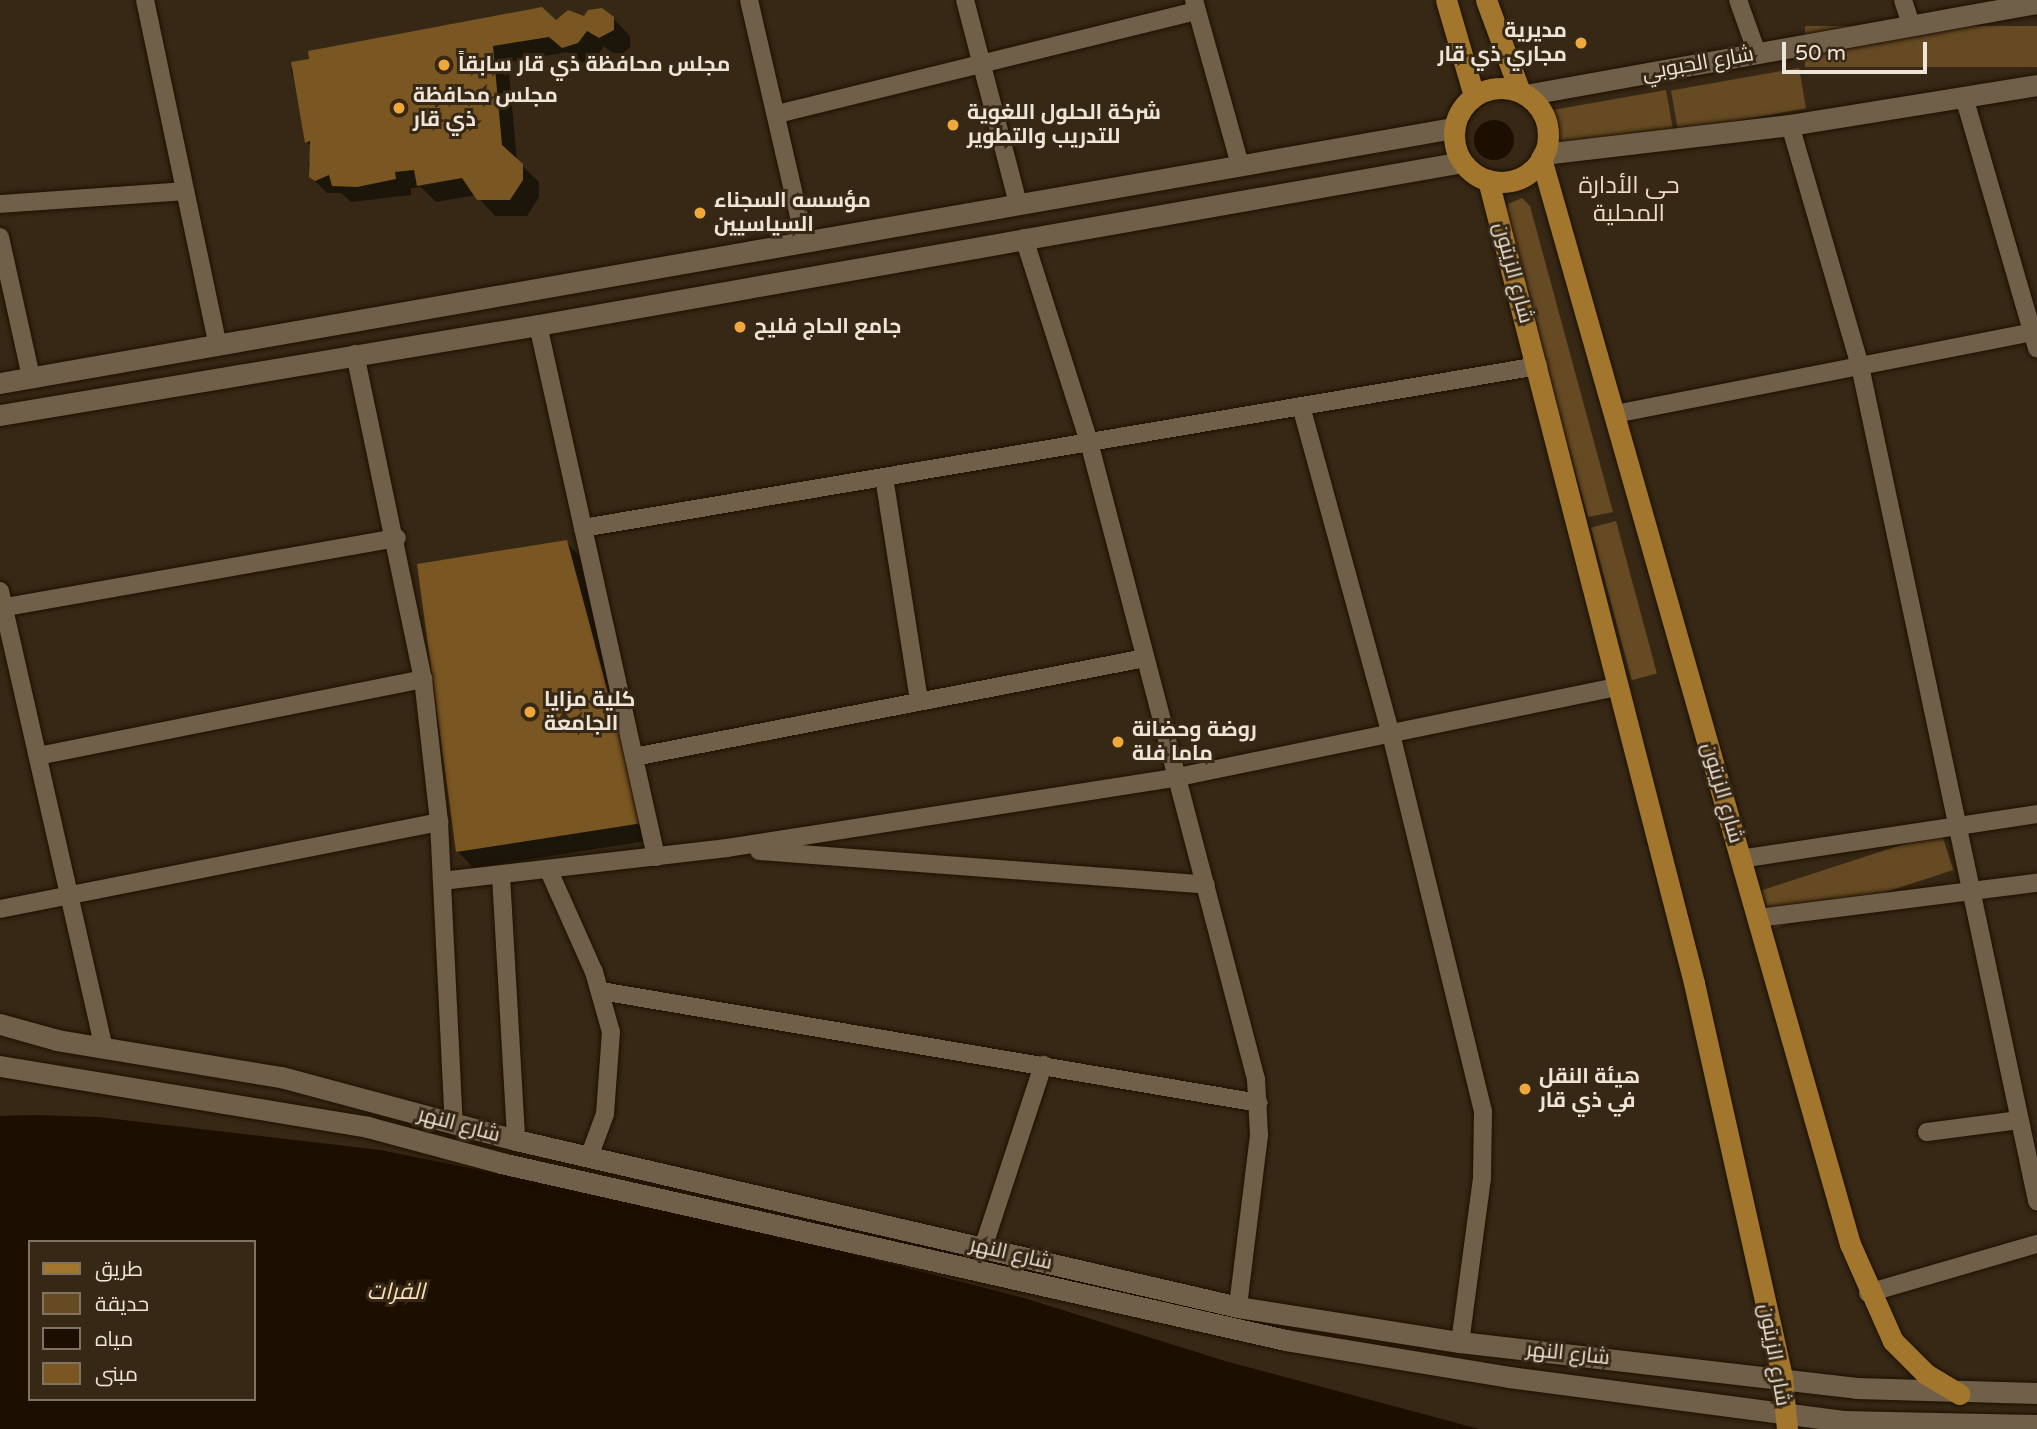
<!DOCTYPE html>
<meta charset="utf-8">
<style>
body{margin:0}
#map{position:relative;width:2037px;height:1429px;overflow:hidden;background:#362814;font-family:"Varela Round",Cairo,sans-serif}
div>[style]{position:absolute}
.green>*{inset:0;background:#664a24;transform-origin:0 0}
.water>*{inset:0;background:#1c0e00}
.round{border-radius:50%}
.shadow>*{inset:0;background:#0007}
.building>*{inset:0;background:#7a5622}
.roads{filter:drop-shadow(0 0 2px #1d1000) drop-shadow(0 0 2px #1d1000)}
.minor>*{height:18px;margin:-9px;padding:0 9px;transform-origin:9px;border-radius:9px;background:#705f49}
.secondary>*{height:21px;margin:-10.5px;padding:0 10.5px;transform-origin:10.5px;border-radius:10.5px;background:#705f49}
.primary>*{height:21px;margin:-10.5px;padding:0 10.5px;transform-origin:10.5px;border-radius:10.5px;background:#a2762d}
.primary>.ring{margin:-10.5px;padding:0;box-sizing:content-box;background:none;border:21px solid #a2762d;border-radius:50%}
.dots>*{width:19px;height:19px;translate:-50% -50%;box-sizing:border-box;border:4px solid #362814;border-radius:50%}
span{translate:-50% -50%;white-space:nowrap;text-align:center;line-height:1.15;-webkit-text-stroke:6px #362814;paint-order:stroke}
.poi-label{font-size:21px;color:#eee4d8;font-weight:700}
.right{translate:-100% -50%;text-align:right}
.left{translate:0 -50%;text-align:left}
.street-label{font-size:21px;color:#eee4d8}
.water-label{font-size:23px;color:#fadfbd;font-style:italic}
.quarter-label{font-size:24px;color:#f0dcc4}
.legend{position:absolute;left:28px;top:1240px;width:228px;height:161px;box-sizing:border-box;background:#362814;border:2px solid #807362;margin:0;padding:9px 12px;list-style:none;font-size:21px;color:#eee4d8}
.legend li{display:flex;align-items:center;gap:14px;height:35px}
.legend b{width:35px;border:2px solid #807362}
.scale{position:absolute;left:1782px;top:42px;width:145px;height:32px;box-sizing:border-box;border:4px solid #eee4d8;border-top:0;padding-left:9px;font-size:21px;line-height:24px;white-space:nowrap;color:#eee4d8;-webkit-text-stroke:5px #362814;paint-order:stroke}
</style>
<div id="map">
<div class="green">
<div style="left:2037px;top:26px;width:41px;height:232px;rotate:90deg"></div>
<div style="left:1799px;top:68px;width:41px;height:130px;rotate:80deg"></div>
<div style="left:1666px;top:90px;width:39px;height:118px;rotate:80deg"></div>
<div style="clip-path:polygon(1522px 198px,1530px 206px,1613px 512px,1588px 517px,1505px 218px,1508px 204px)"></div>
<div style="left:1616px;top:521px;width:158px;height:26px;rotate:75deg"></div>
<div style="left:1941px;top:832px;width:40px;height:189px;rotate:72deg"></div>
</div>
<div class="water">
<div class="round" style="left:1474px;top:120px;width:40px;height:40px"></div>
<div style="clip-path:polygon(evenodd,35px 1115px,98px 1117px,380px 1150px,681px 1210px,1024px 1298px,1225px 1361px,1479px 1429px,0 1429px,0 1116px,35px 1115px,30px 1242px,254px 1242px,254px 1399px,30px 1399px,30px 1242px)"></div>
</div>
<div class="shadow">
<div style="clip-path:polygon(585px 18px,613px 18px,630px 36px,630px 47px,622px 54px,611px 52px,604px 46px,595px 59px,580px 63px,568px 52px,508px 62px,517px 161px,539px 182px,539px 197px,527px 216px,495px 216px,476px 195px,436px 202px,421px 187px,411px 188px,411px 195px,351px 202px,341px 193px,327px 193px,310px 176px,308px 163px,314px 158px,312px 148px,307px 142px,291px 68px,311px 60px)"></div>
<div style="clip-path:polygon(566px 542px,583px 559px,659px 839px,474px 868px,457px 851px)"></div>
</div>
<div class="building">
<div style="clip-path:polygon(542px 7px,556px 20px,568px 10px,584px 16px,588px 10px,602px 8px,614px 17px,614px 30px,599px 38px,587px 31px,578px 43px,562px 48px,549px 37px,493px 46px,502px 145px,523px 164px,523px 180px,510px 200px,477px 200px,462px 178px,417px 186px,414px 170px,395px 172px,396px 179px,357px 187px,332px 186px,329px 175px,315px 181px,309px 177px,310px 141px,305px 143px,291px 62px,309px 59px,308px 51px)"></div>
<div style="clip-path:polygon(567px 540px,643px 823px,456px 852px,417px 564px)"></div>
</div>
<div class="roads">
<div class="minor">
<div style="left:145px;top:0;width:350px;rotate:78.1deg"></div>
<div style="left:749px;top:0;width:249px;rotate:77deg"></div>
<div style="left:965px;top:0;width:210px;rotate:75.4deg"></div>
<div style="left:1194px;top:0;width:171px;rotate:74.4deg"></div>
<div style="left:1738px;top:0;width:56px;rotate:70.3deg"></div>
<div style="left:1903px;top:0;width:26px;rotate:72deg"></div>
<div style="left:1964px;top:97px;width:262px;rotate:73.8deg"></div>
<div style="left:777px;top:114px;width:432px;rotate:-13.8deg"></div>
<div style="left:1790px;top:125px;width:251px;rotate:73.8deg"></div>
<div style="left:1860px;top:366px;width:854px;rotate:78.03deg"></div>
<div style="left:0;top:204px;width:185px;rotate:-4deg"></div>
<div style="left:0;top:237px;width:143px;rotate:77.5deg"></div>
<div style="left:1024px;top:238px;width:214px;rotate:72.3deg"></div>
<div style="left:1089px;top:442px;width:659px;rotate:75.31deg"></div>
<div style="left:1256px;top:1079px;width:56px;rotate:86.9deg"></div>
<div style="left:1259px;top:1135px;width:173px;rotate:97deg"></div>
<div style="left:538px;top:325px;width:545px;rotate:77.49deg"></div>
<div style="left:355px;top:354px;width:332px;rotate:78.2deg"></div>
<div style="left:423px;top:679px;width:144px;rotate:83.6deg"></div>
<div style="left:439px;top:822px;width:303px;rotate:87.2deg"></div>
<div style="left:1301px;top:406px;width:340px;rotate:74.7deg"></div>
<div style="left:1391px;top:734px;width:389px;rotate:76.3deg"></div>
<div style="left:1483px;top:1112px;width:66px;rotate:90.9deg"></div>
<div style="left:1482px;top:1178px;width:165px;rotate:97.6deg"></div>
<div style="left:1615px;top:414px;width:430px;rotate:-11.1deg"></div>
<div style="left:884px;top:477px;width:227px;rotate:81.1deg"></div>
<div style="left:583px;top:528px;width:969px;rotate:-9.63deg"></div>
<div style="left:0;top:591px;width:469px;rotate:77.2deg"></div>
<div style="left:0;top:608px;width:403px;rotate:-10deg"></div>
<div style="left:38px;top:756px;width:393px;rotate:-11.3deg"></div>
<div style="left:634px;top:757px;width:521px;rotate:-10.96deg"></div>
<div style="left:759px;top:851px;width:448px;rotate:4.3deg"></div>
<div style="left:1740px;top:859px;width:300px;rotate:-8.6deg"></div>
<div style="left:549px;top:871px;width:111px;rotate:66deg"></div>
<div style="left:594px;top:972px;width:62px;rotate:74.2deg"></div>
<div style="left:611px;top:1032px;width:82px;rotate:94.2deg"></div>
<div style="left:605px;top:1114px;width:46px;rotate:110.4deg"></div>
<div style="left:501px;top:876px;width:264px;rotate:86.7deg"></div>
<div style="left:442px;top:881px;width:287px;rotate:-6.6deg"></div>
<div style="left:727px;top:848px;width:457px;rotate:-8.9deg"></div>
<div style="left:1178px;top:777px;width:449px;rotate:-11.6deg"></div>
<div style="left:0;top:909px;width:448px;rotate:-11.2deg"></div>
<div style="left:1758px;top:918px;width:281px;rotate:-7.2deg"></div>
<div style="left:601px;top:991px;width:667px;rotate:9.66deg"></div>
<div style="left:1927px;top:1132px;width:93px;rotate:-7.4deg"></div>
<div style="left:983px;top:1248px;width:193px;rotate:-71.8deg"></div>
<div style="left:1868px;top:1293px;width:176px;rotate:-16.2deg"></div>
</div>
<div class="secondary">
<div style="left:1525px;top:95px;width:520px;rotate:-10.19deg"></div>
<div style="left:1543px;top:154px;width:249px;rotate:-6.7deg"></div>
<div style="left:1790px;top:125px;width:250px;rotate:-9.2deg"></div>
<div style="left:0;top:383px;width:1476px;rotate:-9.95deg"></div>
<div style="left:0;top:415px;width:545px;rotate:-9.5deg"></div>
<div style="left:538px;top:325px;width:938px;rotate:-10deg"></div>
<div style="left:0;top:1024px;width:59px;rotate:15.7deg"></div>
<div style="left:57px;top:1040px;width:227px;rotate:9.4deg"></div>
<div style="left:281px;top:1077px;width:243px;rotate:15deg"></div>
<div style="left:516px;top:1140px;width:741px;rotate:13.02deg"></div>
<div style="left:1238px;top:1307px;width:225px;rotate:9deg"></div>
<div style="left:1460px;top:1342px;width:399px;rotate:6.6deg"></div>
<div style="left:1856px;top:1388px;width:181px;rotate:1.6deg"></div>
<div style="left:0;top:1066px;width:373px;rotate:9.4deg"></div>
<div style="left:368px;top:1127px;width:138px;rotate:15.1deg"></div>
<div style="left:501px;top:1163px;width:805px;rotate:12.71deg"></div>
<div style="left:1286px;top:1340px;width:226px;rotate:9.4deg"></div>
<div style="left:1509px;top:1377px;width:337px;rotate:7.5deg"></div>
<div style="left:1843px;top:1421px;width:194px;rotate:1.2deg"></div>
</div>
<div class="primary">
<div style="left:1446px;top:0;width:100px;rotate:73.7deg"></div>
<div style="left:1486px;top:0;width:98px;rotate:69.7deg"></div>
<div class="ring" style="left:1454px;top:88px;width:73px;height:73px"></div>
<div style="left:1541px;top:158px;width:1129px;rotate:74.12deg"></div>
<div style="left:1850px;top:1244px;width:106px;rotate:66.1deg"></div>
<div style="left:1893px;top:1341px;width:47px;rotate:45deg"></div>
<div style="left:1926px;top:1374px;width:39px;rotate:31deg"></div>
<div style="left:1488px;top:180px;width:829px;rotate:75.61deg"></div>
<div style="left:1694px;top:983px;width:405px;rotate:77.4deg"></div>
<div style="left:1782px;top:1378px;width:51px;rotate:84.4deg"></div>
</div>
</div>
<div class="dots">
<div style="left:1581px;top:43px;background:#eea83c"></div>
<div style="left:444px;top:65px;background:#eea83c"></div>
<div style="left:399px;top:108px;background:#eea83c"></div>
<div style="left:953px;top:125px;background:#eea83c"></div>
<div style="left:700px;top:213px;background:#eea83c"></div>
<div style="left:740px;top:327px;background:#eea83c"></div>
<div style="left:530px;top:712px;background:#eea83c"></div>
<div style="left:1118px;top:742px;background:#eea83c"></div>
<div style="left:1525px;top:1089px;background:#eea83c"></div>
</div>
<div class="poi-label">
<span class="right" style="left:1567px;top:43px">مديرية<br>مجاري ذي قار</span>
<span class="left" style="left:458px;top:65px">مجلس محافظة ذي قار سابقاً</span>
<span class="left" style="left:413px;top:108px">مجلس محافظة<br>ذي قار</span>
<span class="left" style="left:967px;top:125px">شركة الحلول اللغوية<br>للتدريب والتطوير</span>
<span class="left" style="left:714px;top:213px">مؤسسه السجناء<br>السياسيين</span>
<span class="left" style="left:754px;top:327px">جامع الحاج فليح</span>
<span class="left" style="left:544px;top:712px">كلية مزايا<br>الجامعة</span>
<span class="left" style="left:1132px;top:742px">روضة وحضانة<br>ماما فلة</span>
<span class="left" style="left:1539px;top:1089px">هيئة النقل<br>في ذي قار</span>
</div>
<div class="street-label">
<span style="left:1698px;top:64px;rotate:-10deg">شارع الحبوبي</span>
<span style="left:1513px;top:273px;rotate:75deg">شارع الزيتون</span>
<span style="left:1722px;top:793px;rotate:74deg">شارع الزيتون</span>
<span style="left:459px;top:1125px;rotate:15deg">شارع النهر</span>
<span style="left:1011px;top:1254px;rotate:13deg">شارع النهر</span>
<span style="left:1568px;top:1354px;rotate:6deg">شارع النهر</span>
<span style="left:1774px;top:1355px;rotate:80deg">شارع الزيتون</span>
</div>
<div class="water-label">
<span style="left:396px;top:1292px">الفرات</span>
</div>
<div class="quarter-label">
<span style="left:1629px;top:200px">حي الأدارة<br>المحلية</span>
</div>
<ul class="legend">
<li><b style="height:9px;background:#a2762d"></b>طريق</li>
<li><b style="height:19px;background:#664a24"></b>حديقة</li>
<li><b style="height:19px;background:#1c0e00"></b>مياه</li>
<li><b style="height:19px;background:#7a5622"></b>مبنى</li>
</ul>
<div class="scale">50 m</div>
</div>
